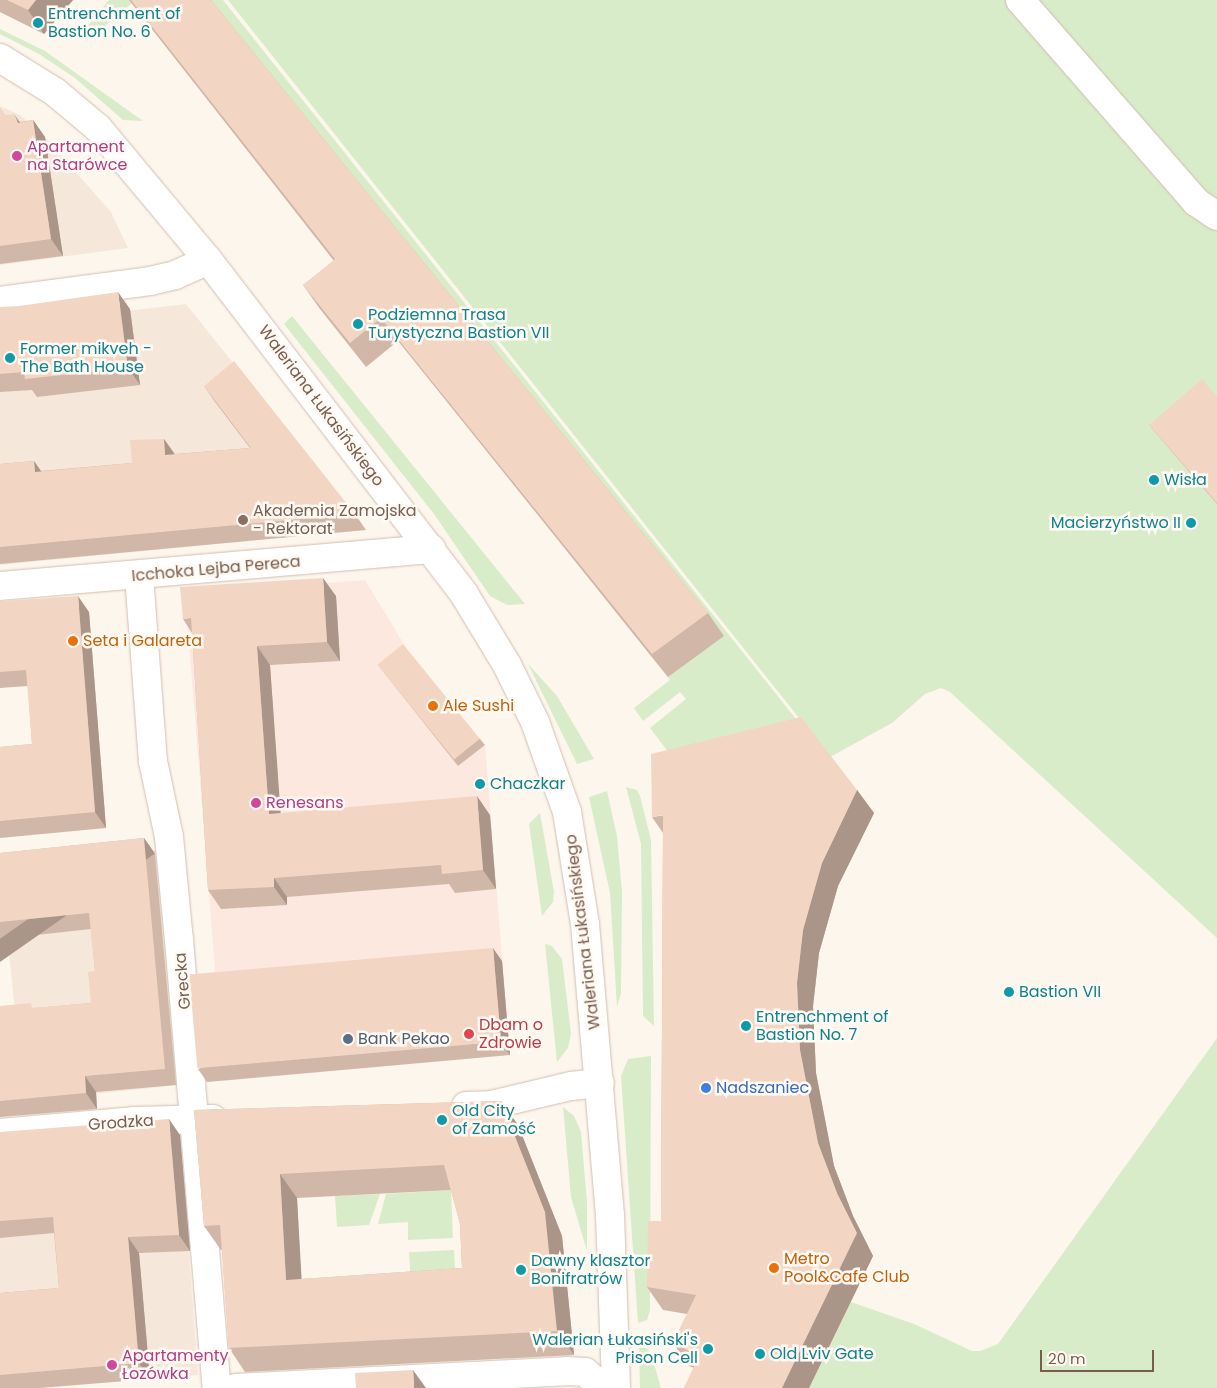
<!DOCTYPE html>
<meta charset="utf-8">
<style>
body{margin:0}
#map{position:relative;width:1217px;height:1388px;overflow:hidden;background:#fdf6ec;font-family:Poppins,sans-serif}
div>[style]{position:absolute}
.residential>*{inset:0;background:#f5e8da;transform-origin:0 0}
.commercial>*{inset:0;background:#fde8e0}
.green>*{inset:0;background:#d8ecc9;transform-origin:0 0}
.roads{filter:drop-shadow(0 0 1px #d1beb0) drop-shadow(0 0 1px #d1beb0)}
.street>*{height:28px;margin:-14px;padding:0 14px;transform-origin:14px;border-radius:14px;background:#fff}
.wall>*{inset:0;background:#d1b7a8}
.shaded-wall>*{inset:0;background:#aa9588;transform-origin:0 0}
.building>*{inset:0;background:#f3d5c3;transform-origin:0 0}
.dots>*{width:14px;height:14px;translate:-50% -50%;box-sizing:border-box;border:2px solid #fffaf3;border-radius:50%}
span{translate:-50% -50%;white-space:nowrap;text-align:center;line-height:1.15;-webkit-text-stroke:5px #fffaf3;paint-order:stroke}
.culture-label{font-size:16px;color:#0d838f}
.left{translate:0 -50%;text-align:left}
.right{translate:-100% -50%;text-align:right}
.hotel-label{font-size:16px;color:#b23c85}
.street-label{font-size:16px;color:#7a5c4d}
.education-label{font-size:16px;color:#785e54}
.food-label{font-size:16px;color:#c56008}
.health-label{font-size:16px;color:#be3a42}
.service-label{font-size:16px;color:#4e5e75}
.shop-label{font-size:16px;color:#366cbe}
.scale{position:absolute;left:1040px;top:1350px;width:114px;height:22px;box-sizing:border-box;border:2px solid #7a5c4d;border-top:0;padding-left:6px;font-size:15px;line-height:18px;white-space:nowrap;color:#7a5c4d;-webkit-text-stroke:4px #fffaf3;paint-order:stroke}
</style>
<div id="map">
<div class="residential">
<div style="clip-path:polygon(0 106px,20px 115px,45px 137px,111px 212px,128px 248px,0 265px)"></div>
<div style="clip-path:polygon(186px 304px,356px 517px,350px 531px,0 565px,0 326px)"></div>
<div style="left:157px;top:850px;width:236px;height:158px;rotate:84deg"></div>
<div style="clip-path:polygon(180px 1138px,198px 1375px,43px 1388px,0 1388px,0 1153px)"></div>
</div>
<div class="commercial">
<div style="clip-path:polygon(365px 580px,408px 651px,485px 745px,510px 1055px,224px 1081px,185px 594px)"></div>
</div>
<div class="green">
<div style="clip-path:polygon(109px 0,223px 0,804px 729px,672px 757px,650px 728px,686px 699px,680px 692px,643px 721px,634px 708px,670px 680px,132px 3px,93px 36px,81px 34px)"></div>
<div style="clip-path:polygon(228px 0,1217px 0,1217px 938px,950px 692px,941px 688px,925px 694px,892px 723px,830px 757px)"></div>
<div style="clip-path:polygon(0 29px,45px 51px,143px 121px,123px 120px,75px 78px,39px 54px,0 34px)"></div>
<div style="clip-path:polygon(292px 316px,525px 604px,507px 605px,490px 596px,434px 514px,284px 324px)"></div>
<div style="clip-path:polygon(528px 664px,557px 696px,594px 759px,577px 764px)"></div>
<div style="clip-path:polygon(626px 787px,637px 790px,640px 796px,651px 840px,654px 1026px,643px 1016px,641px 844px)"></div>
<div style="clip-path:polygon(607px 791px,617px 836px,622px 892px,621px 993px,617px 1007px,610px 893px,589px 797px)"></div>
<div style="clip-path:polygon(540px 813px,554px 892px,553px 902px,542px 916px,529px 824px)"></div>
<div style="clip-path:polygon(545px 944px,552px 946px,562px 959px,571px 1034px,568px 1048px,557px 1062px)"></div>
<div style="clip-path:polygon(1217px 1038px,1217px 1388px,809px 1388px,851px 1302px,914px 1324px,972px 1351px,980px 1351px,998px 1344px)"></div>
<div style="clip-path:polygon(651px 1056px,650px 1310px,647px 1320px,638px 1323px,621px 1076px,628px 1059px)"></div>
<div style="clip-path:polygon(563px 1107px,574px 1116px,581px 1132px,587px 1202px,587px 1251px,571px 1197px)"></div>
<div style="clip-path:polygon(451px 1190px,453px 1238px,408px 1240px,408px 1222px,378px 1224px,386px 1194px)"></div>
<div style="clip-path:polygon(380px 1194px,369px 1225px,337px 1227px,335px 1196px)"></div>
<div style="left:454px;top:1250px;width:43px;height:45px;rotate:87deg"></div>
<div style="clip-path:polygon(639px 1346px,645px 1347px,651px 1353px,661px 1388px,640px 1388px)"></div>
</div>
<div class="roads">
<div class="street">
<div style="left:1020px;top:0;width:268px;rotate:48.9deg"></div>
<div style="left:1196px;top:202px;width:25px;rotate:34deg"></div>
<div style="left:0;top:58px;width:65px;rotate:31.7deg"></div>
<div style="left:55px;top:92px;width:56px;rotate:39.9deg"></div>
<div style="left:98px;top:128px;width:172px;rotate:50.2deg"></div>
<div style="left:208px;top:260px;width:421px;rotate:52.5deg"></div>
<div style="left:464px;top:594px;width:83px;rotate:58.8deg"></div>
<div style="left:507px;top:665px;width:64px;rotate:63.8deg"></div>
<div style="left:535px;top:722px;width:96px;rotate:70.4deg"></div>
<div style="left:567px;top:812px;width:113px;rotate:80.9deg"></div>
<div style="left:585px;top:924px;width:292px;rotate:85.1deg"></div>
<div style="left:610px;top:1215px;width:173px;rotate:88deg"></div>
<div style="left:0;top:301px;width:151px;rotate:-7.6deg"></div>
<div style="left:150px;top:281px;width:26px;rotate:-13deg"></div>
<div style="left:175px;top:275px;width:36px;rotate:-24deg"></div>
<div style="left:139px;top:576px;width:186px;rotate:85.7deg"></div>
<div style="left:153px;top:761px;width:78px;rotate:78.1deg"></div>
<div style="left:169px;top:837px;width:103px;rotate:84.5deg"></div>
<div style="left:179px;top:940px;width:450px;rotate:85.2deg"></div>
<div style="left:0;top:586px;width:433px;rotate:-4.9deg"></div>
<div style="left:466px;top:1106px;width:25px;rotate:-2deg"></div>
<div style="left:491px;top:1105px;width:82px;rotate:-13.4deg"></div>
<div style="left:571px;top:1086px;width:29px;rotate:-6deg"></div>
<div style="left:0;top:1133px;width:136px;rotate:-5.1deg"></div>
<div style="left:135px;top:1121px;width:78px;rotate:-1.5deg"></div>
<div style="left:235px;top:1388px;width:332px;rotate:-2.9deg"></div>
<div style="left:567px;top:1371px;width:18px;rotate:3deg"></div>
<div style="left:585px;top:1372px;width:25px;rotate:40deg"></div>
</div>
</div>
<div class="wall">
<div style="clip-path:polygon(0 0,73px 0,44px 34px,0 12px)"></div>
<div style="clip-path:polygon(129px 0,211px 0,708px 613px,724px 636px,668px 677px,398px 341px,366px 367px,320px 309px,303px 285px,334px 261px)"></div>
<div style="clip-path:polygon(0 108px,5px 115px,20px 122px,33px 120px,45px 137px,63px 256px,0 264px)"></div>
<div style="clip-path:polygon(0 307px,130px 309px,140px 385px,37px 397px,32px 390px,0 392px)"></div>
<div style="clip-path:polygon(204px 386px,355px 514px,366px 530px,0 564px,0 464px,34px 461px,41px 471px,132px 463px,164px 439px,175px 454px,250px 448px,215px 402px)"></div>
<div style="clip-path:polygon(1217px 397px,1217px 504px,1154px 431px,1149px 425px)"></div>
<div style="clip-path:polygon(336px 596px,340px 661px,270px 665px,280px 813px,490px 815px,496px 889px,455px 893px,449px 884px,287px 897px,287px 905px,221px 909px,208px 890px,192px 633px,183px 619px)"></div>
<div style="clip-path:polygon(0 601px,89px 612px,106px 828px,0 838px,0 747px,32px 744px,28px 686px,0 688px)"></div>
<div style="clip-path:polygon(378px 665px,480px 739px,485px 745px,458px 766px)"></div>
<div style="clip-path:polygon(857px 790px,874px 813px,838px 886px,819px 953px,813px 1006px,816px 1073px,834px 1166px,853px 1216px,873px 1256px,809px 1388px,684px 1388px,694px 1368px,689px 1366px,673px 1343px,687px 1314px,663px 1310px,647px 1287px,661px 1221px,663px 833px,652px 817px)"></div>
<div style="clip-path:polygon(144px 838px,155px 854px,176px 1085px,96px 1092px,97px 1109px,0 1117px,0 1006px,35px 1008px,91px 1003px,95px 971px,91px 929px,0 939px,0 853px)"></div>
<div style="clip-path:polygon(502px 961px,510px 1055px,207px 1082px,198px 1069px)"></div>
<div style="clip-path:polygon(evenodd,501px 1101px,518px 1125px,562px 1236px,574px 1355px,245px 1372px,229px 1348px,222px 1250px,221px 1250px,204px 1226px,194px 1110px,501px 1101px,451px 1190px,460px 1224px,462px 1268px,301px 1279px,297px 1198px,451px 1190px)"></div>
<div style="clip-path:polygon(0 1132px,180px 1135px,190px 1251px,139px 1253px,150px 1379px,39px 1388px,0 1388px,0 1293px,59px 1288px,54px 1233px,0 1238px)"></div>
</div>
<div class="shaded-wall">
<div style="clip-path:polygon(36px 0,73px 0,44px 34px,28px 10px)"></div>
<div style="clip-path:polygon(14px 114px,26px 131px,18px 123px)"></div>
<div style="clip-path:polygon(33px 120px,45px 137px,63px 256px,51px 239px)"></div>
<div style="clip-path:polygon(118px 292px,130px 309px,140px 385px,128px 368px)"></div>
<div style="clip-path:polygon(164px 439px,175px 455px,165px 455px)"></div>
<div style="clip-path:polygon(34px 461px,45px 477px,35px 472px)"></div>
<div style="clip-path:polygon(323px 578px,336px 596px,340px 661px,327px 642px)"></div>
<div style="clip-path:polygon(78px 596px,89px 612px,106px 828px,95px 812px)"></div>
<div style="clip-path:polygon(257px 646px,270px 665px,282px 832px,269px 814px)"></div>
<div style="clip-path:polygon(857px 790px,874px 813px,838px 886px,819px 953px,813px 1006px,816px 1073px,834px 1166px,853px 1216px,873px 1256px,809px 1388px,782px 1388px,837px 1193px,818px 1143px,800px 1050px,797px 983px,803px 930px,822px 863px)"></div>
<div style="clip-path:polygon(477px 796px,490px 815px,496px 889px,483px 870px)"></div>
<div style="left:144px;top:838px;width:19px;height:232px;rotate:55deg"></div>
<div style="clip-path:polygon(274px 878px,287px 897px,287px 905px,274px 887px)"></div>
<div style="clip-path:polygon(493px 948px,502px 961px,510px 1055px,501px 1042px)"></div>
<div style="clip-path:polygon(85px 1076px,96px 1092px,97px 1109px,86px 1093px)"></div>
<div style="clip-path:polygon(501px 1101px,518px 1125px,562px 1236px,574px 1355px,557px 1331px)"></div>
<div style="clip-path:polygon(169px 1119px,180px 1135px,190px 1251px,179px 1235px)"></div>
<div style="clip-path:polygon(280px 1174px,297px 1198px,303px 1304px,286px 1280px)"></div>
<div style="clip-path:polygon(128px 1237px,139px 1253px,150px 1379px,139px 1363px)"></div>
<div style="clip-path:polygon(413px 1370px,426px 1388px,414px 1388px)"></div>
</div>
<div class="building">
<div style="clip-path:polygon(7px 0,36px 0,28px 10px)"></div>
<div style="clip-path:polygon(131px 0,211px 0,708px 613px,652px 654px,381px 318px,350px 343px,303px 285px,335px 259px)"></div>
<div style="clip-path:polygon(0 108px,5px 115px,14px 114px,18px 123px,33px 120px,51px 239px,0 246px)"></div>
<div style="clip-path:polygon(118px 292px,128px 368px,25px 379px,24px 372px,0 374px,0 307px,19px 306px)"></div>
<div style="clip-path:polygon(234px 361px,355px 514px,0 547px,0 464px,34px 461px,35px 472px,132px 463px,130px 440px,164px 439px,165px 455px,251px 448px,204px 386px)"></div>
<div style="clip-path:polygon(1202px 379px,1217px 397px,1217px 503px,1149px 425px)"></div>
<div style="clip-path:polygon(323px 578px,327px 642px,257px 646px,269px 814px,477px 796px,483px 870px,442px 874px,441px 865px,274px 878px,274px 887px,208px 890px,191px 618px,183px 619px,180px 587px)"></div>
<div style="clip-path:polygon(78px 596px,95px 812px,0 821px,0 747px,32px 744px,26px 670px,0 672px,0 601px)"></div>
<div style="left:403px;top:644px;width:122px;height:33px;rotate:51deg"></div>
<div style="clip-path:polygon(801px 717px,857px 790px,822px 863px,803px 930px,797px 983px,800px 1050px,818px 1143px,837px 1193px,857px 1233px,782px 1388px,684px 1388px,699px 1356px,673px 1343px,696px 1295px,647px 1287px,648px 1221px,661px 1221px,663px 815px,652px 817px,651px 754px)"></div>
<div style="clip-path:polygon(144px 838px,165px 1069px,85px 1076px,86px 1093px,0 1101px,0 1006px,31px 1003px,32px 1008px,91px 1003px,88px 972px,95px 971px,89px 913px,0 922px,0 853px)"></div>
<div style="left:493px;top:948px;width:94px;height:305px;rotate:85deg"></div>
<div style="clip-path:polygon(evenodd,501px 1101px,545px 1212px,557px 1331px,229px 1348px,220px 1225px,204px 1226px,194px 1110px,501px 1101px,444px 1165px,460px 1224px,462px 1268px,286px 1280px,280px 1174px,444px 1165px)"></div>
<div style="clip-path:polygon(169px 1119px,179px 1235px,128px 1237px,139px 1363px,0 1375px,0 1293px,59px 1288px,53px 1217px,0 1221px,0 1132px)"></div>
<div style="clip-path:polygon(413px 1370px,414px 1388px,356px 1388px,355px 1373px)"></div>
</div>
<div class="dots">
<div style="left:38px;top:23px;background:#0f9aa8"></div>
<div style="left:17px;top:156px;background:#d1479c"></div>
<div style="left:358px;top:324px;background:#0f9aa8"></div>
<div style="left:10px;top:358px;background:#0f9aa8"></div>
<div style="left:1154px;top:480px;background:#0f9aa8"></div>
<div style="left:243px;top:520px;background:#8d6e63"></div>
<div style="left:1191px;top:523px;background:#0f9aa8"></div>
<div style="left:73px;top:641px;background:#e8710a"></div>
<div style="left:433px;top:706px;background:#e8710a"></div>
<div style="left:480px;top:784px;background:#0f9aa8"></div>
<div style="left:256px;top:803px;background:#d1479c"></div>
<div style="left:1009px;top:992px;background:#0f9aa8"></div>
<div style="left:746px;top:1026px;background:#0f9aa8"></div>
<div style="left:469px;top:1034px;background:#e0444e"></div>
<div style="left:348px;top:1039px;background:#5c6f8a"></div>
<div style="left:706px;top:1088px;background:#3f7fe0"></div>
<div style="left:442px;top:1120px;background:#0f9aa8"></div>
<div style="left:774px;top:1268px;background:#e8710a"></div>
<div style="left:521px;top:1270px;background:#0f9aa8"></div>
<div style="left:708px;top:1349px;background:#0f9aa8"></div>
<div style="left:760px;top:1354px;background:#0f9aa8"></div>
<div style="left:112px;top:1365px;background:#d1479c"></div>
</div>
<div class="culture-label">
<span class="left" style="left:48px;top:23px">Entrenchment of<br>Bastion No. 6</span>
<span class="left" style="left:368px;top:324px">Podziemna Trasa<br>Turystyczna Bastion VII</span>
<span class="left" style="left:20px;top:358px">Former mikveh -<br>The Bath House</span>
<span class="left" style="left:1164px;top:480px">Wisła</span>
<span class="right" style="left:1181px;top:523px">Macierzyństwo II</span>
<span class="left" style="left:490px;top:784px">Chaczkar</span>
<span class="left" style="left:1019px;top:992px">Bastion VII</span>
<span class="left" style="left:756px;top:1026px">Entrenchment of<br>Bastion No. 7</span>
<span class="left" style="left:452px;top:1120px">Old City<br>of Zamość</span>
<span class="left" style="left:531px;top:1270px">Dawny klasztor<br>Bonifratrów</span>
<span class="right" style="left:698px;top:1349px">Walerian Łukasiński's<br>Prison Cell</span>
<span class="left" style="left:770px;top:1354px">Old Lviv Gate</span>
</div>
<div class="hotel-label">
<span class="left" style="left:27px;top:156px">Apartament<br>na Starówce</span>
<span class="left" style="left:266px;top:803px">Renesans</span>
<span class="left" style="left:122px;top:1365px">Apartamenty<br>Łozówka</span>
</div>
<div class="street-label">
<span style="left:321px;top:406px;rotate:53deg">Waleriana Łukasińskiego</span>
<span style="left:216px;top:569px;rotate:-5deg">Icchoka Lejba Pereca</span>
<span style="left:583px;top:932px;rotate:-97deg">Waleriana Łukasińskiego</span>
<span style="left:183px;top:981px;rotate:-95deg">Grecka</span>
<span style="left:121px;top:1123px;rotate:-4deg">Grodzka</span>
</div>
<div class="education-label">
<span class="left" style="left:253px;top:520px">Akademia Zamojska<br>- Rektorat</span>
</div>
<div class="food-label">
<span class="left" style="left:83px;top:641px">Seta i Galareta</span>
<span class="left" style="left:443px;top:706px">Ale Sushi</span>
<span class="left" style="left:784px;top:1268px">Metro<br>Pool&amp;Cafe Club</span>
</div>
<div class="health-label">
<span class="left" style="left:479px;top:1034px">Dbam o<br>Zdrowie</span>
</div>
<div class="service-label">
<span class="left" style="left:358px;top:1039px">Bank Pekao</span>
</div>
<div class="shop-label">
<span class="left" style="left:716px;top:1088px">Nadszaniec</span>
</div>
<div class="scale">20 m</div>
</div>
